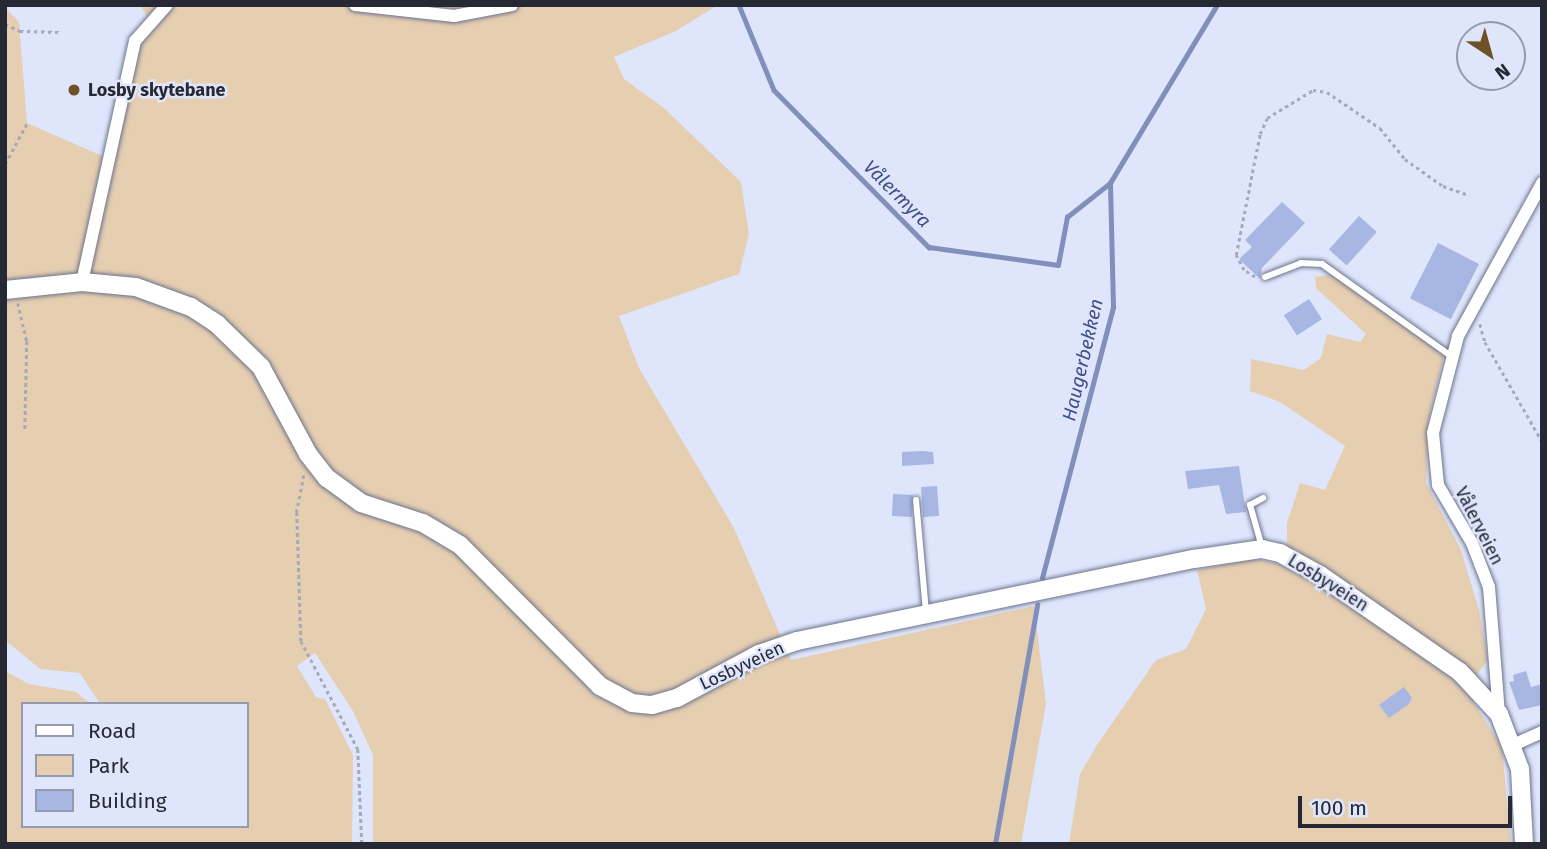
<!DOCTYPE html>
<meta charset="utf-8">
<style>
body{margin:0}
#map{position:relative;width:1547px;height:849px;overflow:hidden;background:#dfe6fc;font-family:"Fira Sans",sans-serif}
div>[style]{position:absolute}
.green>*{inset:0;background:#e6ceb1}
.stream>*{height:4.5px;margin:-2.25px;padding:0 2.25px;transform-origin:2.25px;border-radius:2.25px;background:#828fba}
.building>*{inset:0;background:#a8b6e3;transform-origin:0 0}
.path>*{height:2.5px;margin-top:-1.25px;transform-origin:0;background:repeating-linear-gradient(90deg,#a4aabc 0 3.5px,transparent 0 7px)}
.roads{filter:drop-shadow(0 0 2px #6c748c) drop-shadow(0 0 2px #6c748c)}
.lane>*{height:6px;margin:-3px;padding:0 3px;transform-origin:3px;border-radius:3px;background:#fff}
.street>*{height:12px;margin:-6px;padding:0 6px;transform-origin:6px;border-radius:6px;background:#fff}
.secondary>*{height:18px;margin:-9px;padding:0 9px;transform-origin:9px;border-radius:9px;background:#fff}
.dots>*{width:19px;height:19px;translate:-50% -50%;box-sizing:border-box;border:4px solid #dfe6fc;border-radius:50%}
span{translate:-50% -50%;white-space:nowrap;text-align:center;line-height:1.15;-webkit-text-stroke:5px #dfe6fc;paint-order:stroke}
.poi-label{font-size:18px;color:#262933;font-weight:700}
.left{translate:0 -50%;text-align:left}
.street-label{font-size:18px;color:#262933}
.water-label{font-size:19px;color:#404f88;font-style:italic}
.frame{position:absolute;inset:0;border:7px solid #262933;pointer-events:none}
.legend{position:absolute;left:21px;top:702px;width:228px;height:126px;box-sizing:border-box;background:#dfe6fc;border:2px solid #959aac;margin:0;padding:9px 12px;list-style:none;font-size:21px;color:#262933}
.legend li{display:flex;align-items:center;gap:14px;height:35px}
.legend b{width:35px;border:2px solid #959aac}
.north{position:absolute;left:1456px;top:21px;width:70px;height:70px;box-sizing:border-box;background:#dfe6fc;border:2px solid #959aac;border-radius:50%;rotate:144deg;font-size:19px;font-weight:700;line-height:28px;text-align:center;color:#262933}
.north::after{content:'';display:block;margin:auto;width:24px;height:32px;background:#6f5126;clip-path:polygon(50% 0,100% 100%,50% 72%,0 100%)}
.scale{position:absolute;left:1298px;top:796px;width:214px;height:32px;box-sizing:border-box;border:4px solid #262933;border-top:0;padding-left:9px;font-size:21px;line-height:24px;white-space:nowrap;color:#262933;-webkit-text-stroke:5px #dfe6fc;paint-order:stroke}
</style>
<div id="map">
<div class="green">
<div style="clip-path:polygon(140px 5px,718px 5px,676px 31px,614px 57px,624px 79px,664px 108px,741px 182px,749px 234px,739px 274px,619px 316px,639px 368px,734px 528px,791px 660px,1034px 606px,1046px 704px,1021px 844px,373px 844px,373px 755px,353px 711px,315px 653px,297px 666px,316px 697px,325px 699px,353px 755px,352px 844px,5px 844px,5px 671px,29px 684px,76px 692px,91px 704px,23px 704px,23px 826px,247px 826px,247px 704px,100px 704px,80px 673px,40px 669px,5px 640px,5px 7px,19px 22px,27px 123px,107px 158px,135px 41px,148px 21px,159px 34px)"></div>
<div style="clip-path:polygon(1336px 274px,1444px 355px,1429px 417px,1426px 483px,1461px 550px,1479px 610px,1488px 660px,1465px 689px,1502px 747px,1511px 844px,1069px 844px,1080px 774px,1097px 745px,1156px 660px,1186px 649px,1206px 609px,1197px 570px,1254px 558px,1287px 567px,1287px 523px,1300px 483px,1325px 490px,1345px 446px,1280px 402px,1250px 391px,1251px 359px,1304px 370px,1321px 358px,1327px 334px,1360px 342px,1366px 334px,1316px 288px,1315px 277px)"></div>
</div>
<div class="stream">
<div style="left:739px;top:5px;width:92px;rotate:67.6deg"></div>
<div style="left:774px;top:90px;width:221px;rotate:45.4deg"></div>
<div style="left:929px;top:247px;width:130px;rotate:7.9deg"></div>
<div style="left:1058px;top:265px;width:49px;rotate:-79.4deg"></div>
<div style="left:1067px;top:217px;width:55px;rotate:-38.3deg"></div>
<div style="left:1042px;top:578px;width:280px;rotate:-75.3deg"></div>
<div style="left:1113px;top:307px;width:124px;rotate:-91.4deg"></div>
<div style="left:1110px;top:183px;width:208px;rotate:-59deg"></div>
<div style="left:995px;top:844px;width:243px;rotate:-80deg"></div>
</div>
<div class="building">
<div style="clip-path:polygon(1282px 202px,1305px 223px,1262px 268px,1260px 279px,1239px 259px,1252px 247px,1245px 240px)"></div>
<div style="left:1359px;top:216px;width:24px;height:45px;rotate:42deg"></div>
<div style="left:1438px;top:243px;width:46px;height:62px;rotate:27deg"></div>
<div style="left:1309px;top:299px;width:24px;height:30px;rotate:57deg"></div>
<div style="clip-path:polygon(923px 451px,933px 452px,934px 464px,902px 466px,902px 452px)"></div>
<div style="clip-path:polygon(1239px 466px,1246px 512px,1226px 514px,1219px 485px,1188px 489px,1185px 471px)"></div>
<div style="left:937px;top:486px;width:30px;height:16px;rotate:86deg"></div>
<div style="left:913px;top:495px;width:22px;height:20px;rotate:93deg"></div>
<div style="clip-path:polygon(1526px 671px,1531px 687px,1542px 684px,1542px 705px,1519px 710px,1509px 682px,1514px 681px,1513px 675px)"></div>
<div style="clip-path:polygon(1404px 687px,1412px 698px,1409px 704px,1389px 718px,1379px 705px)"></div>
</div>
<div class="path">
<div style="left:5px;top:24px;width:17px;rotate:25deg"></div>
<div style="left:20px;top:31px;width:40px;rotate:1.4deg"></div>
<div style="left:5px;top:164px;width:47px;rotate:-61.8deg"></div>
<div style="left:1255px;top:277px;width:13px;rotate:-148deg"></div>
<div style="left:1244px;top:270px;width:17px;rotate:-118deg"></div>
<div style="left:1236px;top:255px;width:123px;rotate:-78.8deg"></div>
<div style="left:1260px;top:134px;width:17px;rotate:-66deg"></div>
<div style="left:1267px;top:118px;width:54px;rotate:-31.3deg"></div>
<div style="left:1313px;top:90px;width:14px;rotate:8deg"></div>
<div style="left:1327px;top:92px;width:64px;rotate:34.2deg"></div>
<div style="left:1380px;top:128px;width:40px;rotate:51deg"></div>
<div style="left:1405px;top:159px;width:47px;rotate:35.4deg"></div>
<div style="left:1443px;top:186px;width:28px;rotate:19deg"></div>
<div style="left:18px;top:303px;width:39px;rotate:77deg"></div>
<div style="left:27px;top:341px;width:90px;rotate:91.3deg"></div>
<div style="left:1480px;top:324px;width:19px;rotate:74deg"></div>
<div style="left:1485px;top:342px;width:114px;rotate:60.1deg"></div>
<div style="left:304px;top:475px;width:38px;rotate:101deg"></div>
<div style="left:297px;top:512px;width:129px;rotate:88.2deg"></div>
<div style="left:301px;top:641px;width:122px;rotate:62.2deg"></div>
<div style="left:358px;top:749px;width:95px;rotate:87.6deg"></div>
</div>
<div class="roads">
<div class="lane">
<div style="left:1265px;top:277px;width:39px;rotate:-21deg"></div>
<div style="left:1301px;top:263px;width:21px;rotate:3deg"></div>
<div style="left:1322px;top:264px;width:158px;rotate:35.5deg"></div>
<div style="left:916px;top:500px;width:111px;rotate:84.9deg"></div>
<div style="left:1262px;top:547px;width:44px;rotate:-105.9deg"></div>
<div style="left:1250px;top:505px;width:15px;rotate:-28deg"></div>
</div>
<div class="street">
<div style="left:355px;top:5px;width:100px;rotate:6.3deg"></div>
<div style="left:454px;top:16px;width:59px;rotate:-10.7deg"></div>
<div style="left:82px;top:282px;width:247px;rotate:-77.6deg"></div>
<div style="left:135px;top:41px;width:48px;rotate:-48.4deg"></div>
<div style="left:1499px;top:714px;width:127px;rotate:-94.5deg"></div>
<div style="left:1489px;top:587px;width:47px;rotate:-111.1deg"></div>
<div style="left:1472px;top:543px;width:67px;rotate:-120.4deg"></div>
<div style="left:1438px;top:485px;width:52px;rotate:-95.5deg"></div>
<div style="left:1433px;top:433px;width:100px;rotate:-75.5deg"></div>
<div style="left:1458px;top:336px;width:175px;rotate:-61.2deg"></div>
<div style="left:1513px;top:745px;width:32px;rotate:-24deg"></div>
</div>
<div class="secondary">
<div style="left:5px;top:290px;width:77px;rotate:-5.9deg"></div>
<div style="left:82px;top:282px;width:54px;rotate:5.3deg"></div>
<div style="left:136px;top:287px;width:59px;rotate:20deg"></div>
<div style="left:191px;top:307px;width:31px;rotate:33deg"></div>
<div style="left:217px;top:324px;width:62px;rotate:44.3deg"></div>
<div style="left:261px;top:367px;width:99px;rotate:61.6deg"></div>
<div style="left:308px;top:454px;width:31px;rotate:52deg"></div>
<div style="left:327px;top:478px;width:42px;rotate:36.3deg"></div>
<div style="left:361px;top:503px;width:65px;rotate:17.9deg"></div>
<div style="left:423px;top:523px;width:43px;rotate:30.7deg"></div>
<div style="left:460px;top:545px;width:199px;rotate:45.2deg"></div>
<div style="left:600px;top:686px;width:36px;rotate:28deg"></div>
<div style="left:632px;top:703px;width:20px;rotate:6deg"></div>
<div style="left:652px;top:705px;width:26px;rotate:-16deg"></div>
<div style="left:677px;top:698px;width:93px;rotate:-28.2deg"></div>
<div style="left:759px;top:654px;width:40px;rotate:-18.9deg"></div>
<div style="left:797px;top:641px;width:405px;rotate:-11.7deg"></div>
<div style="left:1194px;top:559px;width:69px;rotate:-8.4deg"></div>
<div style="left:1262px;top:549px;width:18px;rotate:13deg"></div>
<div style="left:1280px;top:553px;width:46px;rotate:28.8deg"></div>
<div style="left:1320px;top:575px;width:170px;rotate:34.7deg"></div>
<div style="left:1460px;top:672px;width:57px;rotate:47.1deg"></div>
<div style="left:1499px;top:714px;width:59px;rotate:69.1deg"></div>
<div style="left:1520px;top:769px;width:75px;rotate:86.9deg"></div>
</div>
</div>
<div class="dots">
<div style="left:74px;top:90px;background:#6f5126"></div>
</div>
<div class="poi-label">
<span class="left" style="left:88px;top:90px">Losby skytebane</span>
</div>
<div class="street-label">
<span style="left:1479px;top:526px;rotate:63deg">Vålerveien</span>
<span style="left:1328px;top:583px;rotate:32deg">Losbyveien</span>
<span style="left:742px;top:666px;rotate:-25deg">Losbyveien</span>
</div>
<div class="water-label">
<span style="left:897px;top:194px;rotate:45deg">Vålermyra</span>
<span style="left:1083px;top:360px;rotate:-77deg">Haugerbekken</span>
</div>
<div class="frame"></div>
<ul class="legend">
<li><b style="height:9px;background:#fff"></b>Road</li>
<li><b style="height:19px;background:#e6ceb1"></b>Park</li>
<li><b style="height:19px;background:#a8b6e3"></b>Building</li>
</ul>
<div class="north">N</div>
<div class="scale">100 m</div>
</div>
